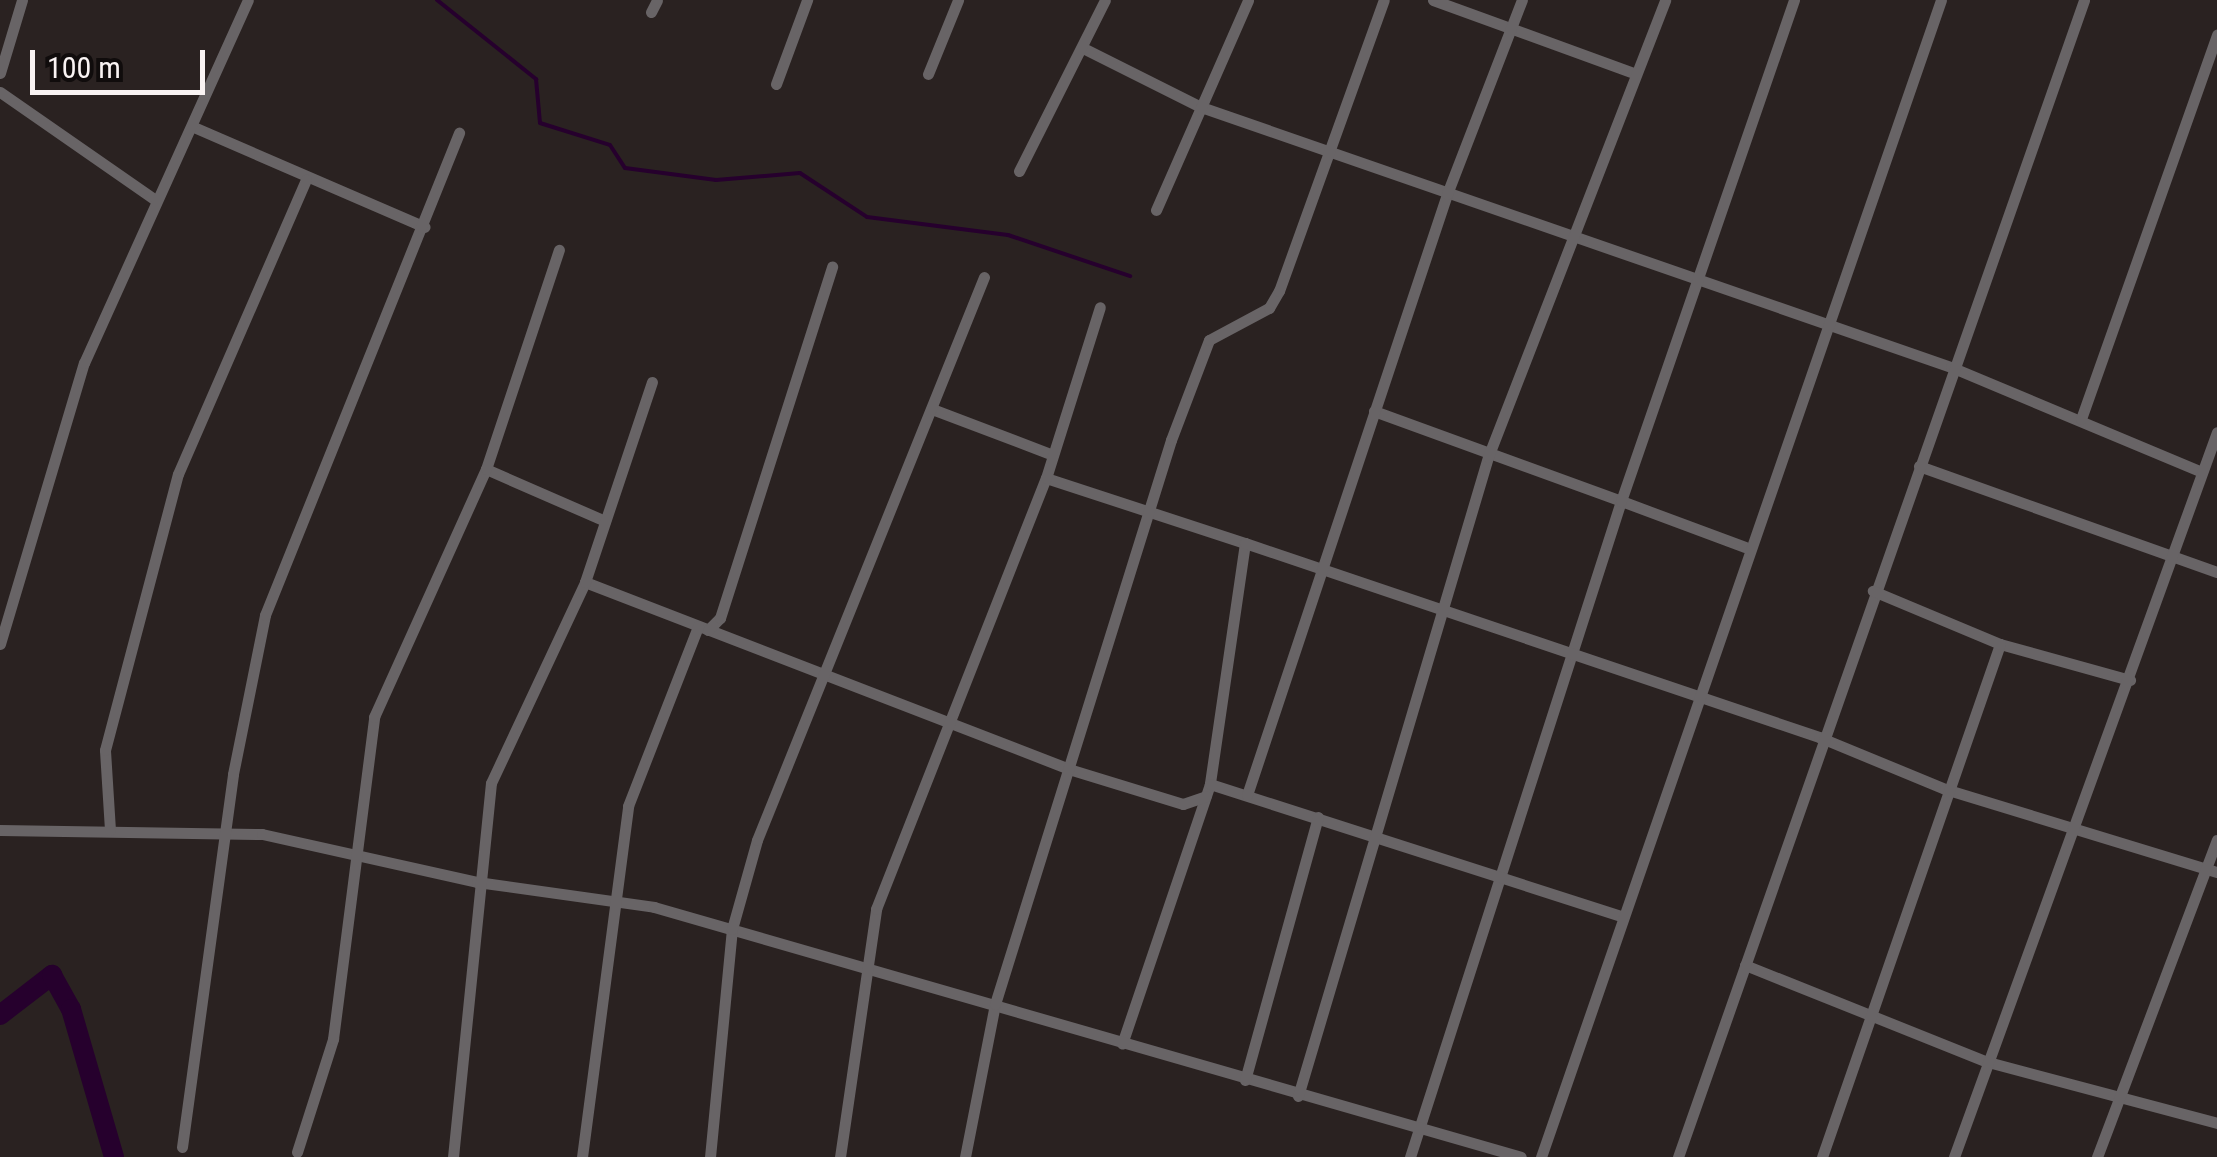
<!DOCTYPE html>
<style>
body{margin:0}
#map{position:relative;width:2217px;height:1157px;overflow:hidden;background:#2a2221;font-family:"Roboto Condensed",sans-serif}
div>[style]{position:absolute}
.stream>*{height:4px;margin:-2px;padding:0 2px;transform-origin:2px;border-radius:2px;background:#26002d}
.river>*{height:20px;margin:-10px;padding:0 10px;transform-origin:10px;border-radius:10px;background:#26002d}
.street>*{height:11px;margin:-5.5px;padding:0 5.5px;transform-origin:5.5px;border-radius:5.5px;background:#686466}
span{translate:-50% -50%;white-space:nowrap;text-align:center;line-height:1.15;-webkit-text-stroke:8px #100c0c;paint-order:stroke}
.scale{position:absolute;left:30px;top:50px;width:175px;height:45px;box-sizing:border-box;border:5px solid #f9f3f3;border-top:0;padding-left:12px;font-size:30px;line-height:35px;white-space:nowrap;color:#f9f3f3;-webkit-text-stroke:8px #100c0c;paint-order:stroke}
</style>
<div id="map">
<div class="stream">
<div style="left:437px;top:0;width:127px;rotate:38.6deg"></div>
<div style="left:536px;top:79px;width:44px;rotate:84.8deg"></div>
<div style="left:540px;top:123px;width:73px;rotate:17.4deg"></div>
<div style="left:610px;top:145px;width:27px;rotate:57deg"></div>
<div style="left:625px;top:168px;width:92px;rotate:7.5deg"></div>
<div style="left:716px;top:180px;width:84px;rotate:-4.8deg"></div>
<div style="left:800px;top:173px;width:80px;rotate:33.3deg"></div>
<div style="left:867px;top:217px;width:142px;rotate:7.3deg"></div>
<div style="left:1008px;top:235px;width:129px;rotate:18.6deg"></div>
</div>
<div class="river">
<div style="left:0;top:1015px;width:66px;rotate:-37.6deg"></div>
<div style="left:52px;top:975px;width:39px;rotate:61deg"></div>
<div style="left:71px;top:1009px;width:154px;rotate:73.8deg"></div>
</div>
<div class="street">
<div style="left:1433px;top:0;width:216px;rotate:20deg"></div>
<div style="left:651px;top:12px;width:13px;rotate:-63deg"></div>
<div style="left:1085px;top:49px;width:130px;rotate:26.6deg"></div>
<div style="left:1201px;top:107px;width:794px;rotate:19.12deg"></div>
<div style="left:1951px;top:367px;width:272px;rotate:22.7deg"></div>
<div style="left:0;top:73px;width:76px;rotate:-73.2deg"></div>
<div style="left:928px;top:74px;width:80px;rotate:-67.9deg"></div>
<div style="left:776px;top:84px;width:90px;rotate:-69.7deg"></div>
<div style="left:0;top:92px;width:188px;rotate:34.8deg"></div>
<div style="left:196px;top:128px;width:249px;rotate:23.4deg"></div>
<div style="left:1019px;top:171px;width:191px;rotate:-63.3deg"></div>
<div style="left:1156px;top:210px;width:229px;rotate:-66.3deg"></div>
<div style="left:932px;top:409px;width:129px;rotate:20.8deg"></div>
<div style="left:1374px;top:411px;width:263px;rotate:20deg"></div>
<div style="left:1621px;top:501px;width:689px;rotate:107.83deg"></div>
<div style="left:2081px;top:419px;width:408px;rotate:-70.5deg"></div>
<div style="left:1919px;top:466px;width:316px;rotate:19.6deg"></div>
<div style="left:486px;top:469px;width:130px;rotate:23.6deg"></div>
<div style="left:1046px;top:478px;width:209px;rotate:18.1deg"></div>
<div style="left:1245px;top:543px;width:244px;rotate:98.3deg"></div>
<div style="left:1210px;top:784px;width:274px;rotate:108.7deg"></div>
<div style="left:1245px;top:543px;width:606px;rotate:18.67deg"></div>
<div style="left:1819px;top:737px;width:136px;rotate:22.4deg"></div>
<div style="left:1945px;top:789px;width:284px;rotate:17deg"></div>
<div style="left:1745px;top:547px;width:132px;rotate:-159.6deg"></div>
<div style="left:1621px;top:501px;width:530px;rotate:-70.95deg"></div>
<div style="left:585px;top:582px;width:522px;rotate:21.11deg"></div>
<div style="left:1072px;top:770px;width:116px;rotate:17deg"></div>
<div style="left:1183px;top:804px;width:24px;rotate:-19deg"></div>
<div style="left:708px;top:630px;width:17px;rotate:-45deg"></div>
<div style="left:720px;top:618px;width:369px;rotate:-72.3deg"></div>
<div style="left:0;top:644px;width:293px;rotate:-73.4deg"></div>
<div style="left:84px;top:363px;width:398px;rotate:-65.7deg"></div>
<div style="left:2000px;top:644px;width:135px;rotate:15.5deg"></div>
<div style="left:1210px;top:784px;width:429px;rotate:17.8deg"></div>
<div style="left:1247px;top:795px;width:633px;rotate:-71.59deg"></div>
<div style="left:1447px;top:194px;width:208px;rotate:-68.9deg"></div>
<div style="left:0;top:830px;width:262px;rotate:0.9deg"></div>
<div style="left:262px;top:834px;width:220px;rotate:12.6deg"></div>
<div style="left:477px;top:882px;width:179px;rotate:8deg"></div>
<div style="left:654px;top:907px;width:902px;rotate:16.08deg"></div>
<div style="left:110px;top:830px;width:80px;rotate:-93.6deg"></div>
<div style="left:105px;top:750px;width:285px;rotate:-75.2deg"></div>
<div style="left:178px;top:474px;width:321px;rotate:-66.5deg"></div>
<div style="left:1745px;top:965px;width:262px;rotate:21.8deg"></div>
<div style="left:1988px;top:1062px;width:237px;rotate:14.9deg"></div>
<div style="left:1245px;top:1080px;width:273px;rotate:-74.5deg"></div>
<div style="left:1298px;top:1096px;width:667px;rotate:-73.44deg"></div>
<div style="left:1488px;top:457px;width:490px;rotate:-68.8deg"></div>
<div style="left:182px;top:1147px;width:376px;rotate:-82.2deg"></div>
<div style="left:233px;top:774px;width:162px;rotate:-78.6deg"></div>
<div style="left:265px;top:615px;width:520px;rotate:-68.08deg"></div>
<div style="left:297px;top:1152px;width:119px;rotate:-72.3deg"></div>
<div style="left:333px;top:1039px;width:325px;rotate:-82.7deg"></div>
<div style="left:374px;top:717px;width:272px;rotate:-65.7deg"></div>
<div style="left:486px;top:469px;width:231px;rotate:-71.6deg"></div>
<div style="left:453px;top:1157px;width:376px;rotate:-84.2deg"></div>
<div style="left:491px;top:783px;width:222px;rotate:-64.9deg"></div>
<div style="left:585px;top:582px;width:211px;rotate:-71.5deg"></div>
<div style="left:582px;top:1157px;width:354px;rotate:-82.5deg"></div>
<div style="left:628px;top:806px;width:193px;rotate:-68.7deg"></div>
<div style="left:710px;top:1157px;width:229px;rotate:-84.5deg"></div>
<div style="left:732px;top:929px;width:92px;rotate:-74.3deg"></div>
<div style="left:757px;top:840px;width:607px;rotate:-68.04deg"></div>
<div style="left:840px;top:1157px;width:251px;rotate:-81.7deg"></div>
<div style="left:876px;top:909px;width:463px;rotate:-68.5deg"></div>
<div style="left:1046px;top:478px;width:179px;rotate:-72.5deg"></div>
<div style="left:965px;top:1157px;width:156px;rotate:-78.9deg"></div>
<div style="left:995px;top:1004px;width:591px;rotate:-72.67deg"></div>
<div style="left:1171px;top:440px;width:107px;rotate:-69.2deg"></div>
<div style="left:1209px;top:340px;width:68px;rotate:-28.1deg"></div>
<div style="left:1269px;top:308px;width:20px;rotate:-60deg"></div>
<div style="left:1279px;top:291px;width:309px;rotate:-70.2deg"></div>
<div style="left:1541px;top:1157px;width:1224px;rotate:-70.93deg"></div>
<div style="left:1678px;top:1157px;width:1226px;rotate:-70.66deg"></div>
<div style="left:1822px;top:1157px;width:543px;rotate:-70.86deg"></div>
<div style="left:2000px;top:644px;width:138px;rotate:-157.3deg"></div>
<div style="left:1954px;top:1157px;width:771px;rotate:-70.06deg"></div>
<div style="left:2097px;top:1157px;width:339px;rotate:-69.3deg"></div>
</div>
<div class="scale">100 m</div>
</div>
